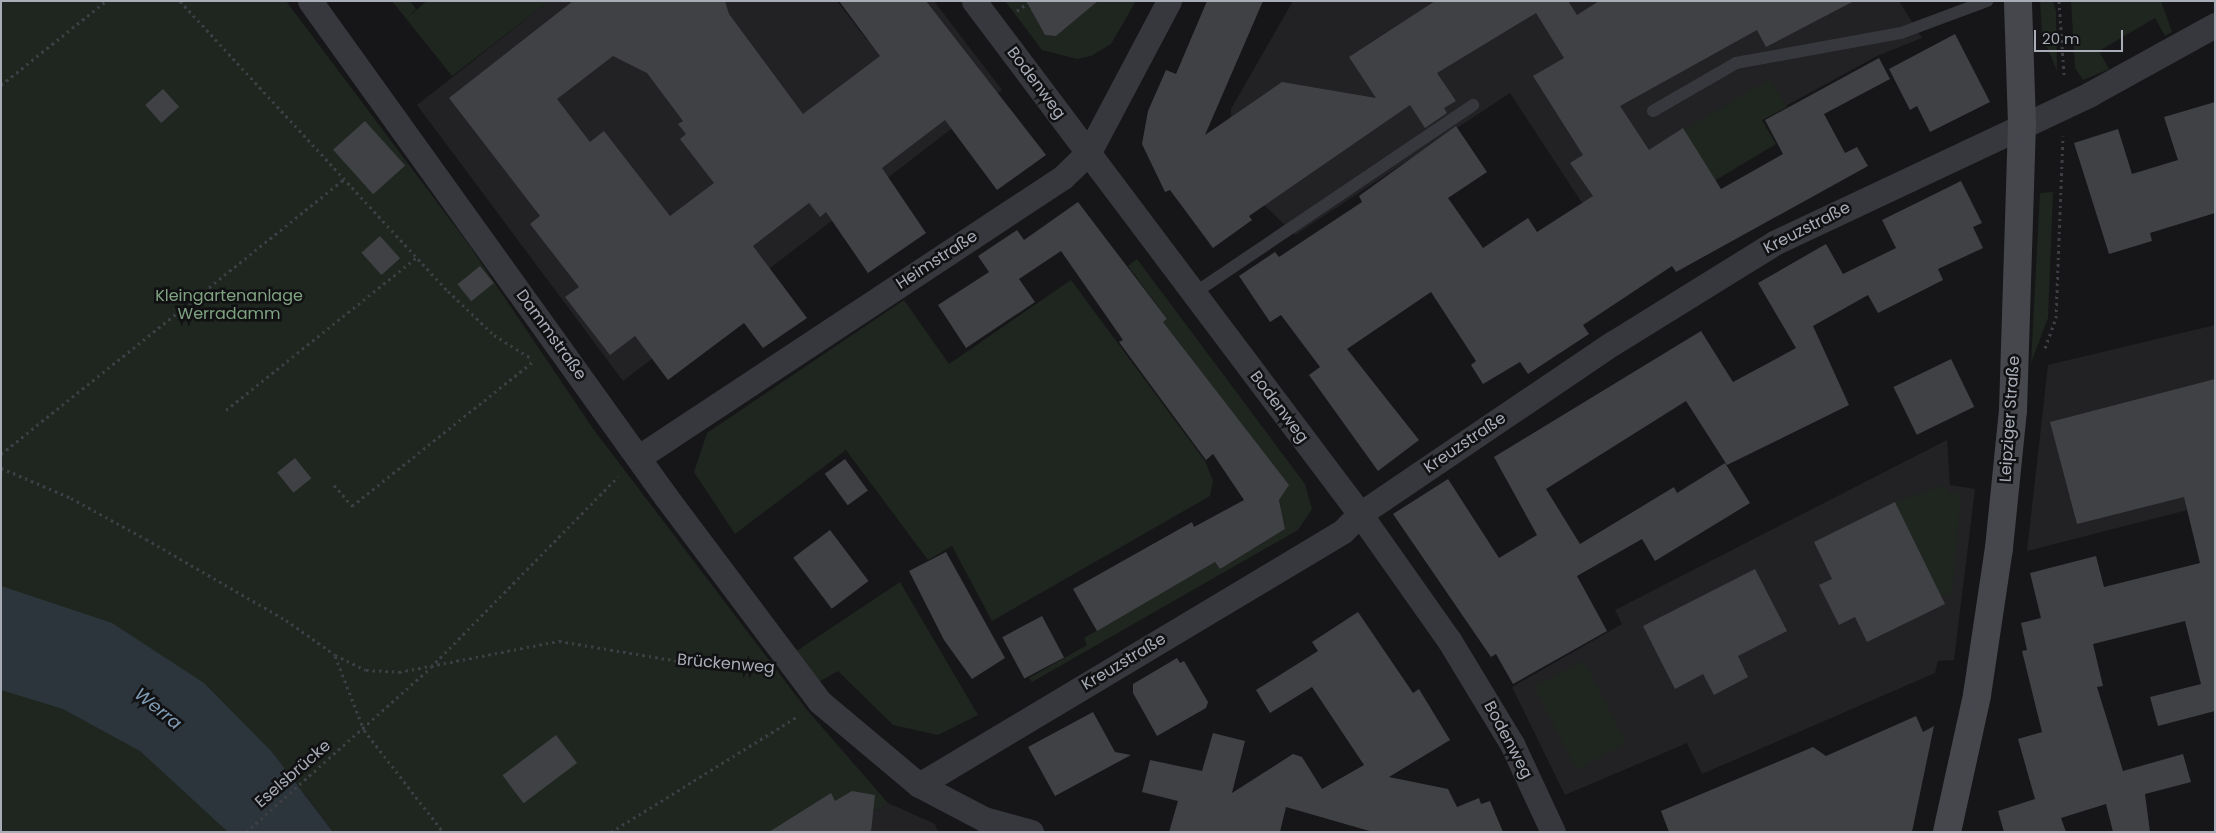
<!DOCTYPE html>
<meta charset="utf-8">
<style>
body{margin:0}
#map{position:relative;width:2216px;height:833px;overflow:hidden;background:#161618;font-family:Poppins,sans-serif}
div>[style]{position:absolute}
.built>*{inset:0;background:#222225}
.green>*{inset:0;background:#1e261f;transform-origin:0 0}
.water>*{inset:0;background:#2c353c}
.building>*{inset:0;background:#404145;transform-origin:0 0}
.path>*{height:3px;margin-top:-1.5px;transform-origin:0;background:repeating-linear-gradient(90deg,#3d3f44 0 2.5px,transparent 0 6.5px)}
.lane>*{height:12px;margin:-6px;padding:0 6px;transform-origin:6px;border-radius:6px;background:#37383d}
.street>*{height:25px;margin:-12.5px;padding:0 12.5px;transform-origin:12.5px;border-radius:12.5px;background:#37383d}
.secondary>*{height:28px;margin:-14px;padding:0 14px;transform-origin:14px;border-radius:14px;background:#45474d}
span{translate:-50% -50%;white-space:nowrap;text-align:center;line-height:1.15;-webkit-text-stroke:5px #111113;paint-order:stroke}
.street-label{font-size:16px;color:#a8adb8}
.park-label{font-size:16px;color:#7fa381}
.water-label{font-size:18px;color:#7f9bb3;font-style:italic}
.frame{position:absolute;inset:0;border:2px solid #a8adb8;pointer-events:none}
.scale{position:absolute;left:2034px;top:30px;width:89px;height:22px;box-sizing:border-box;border:2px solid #a8adb8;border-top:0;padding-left:6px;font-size:15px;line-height:18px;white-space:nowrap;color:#a8adb8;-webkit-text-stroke:4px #111113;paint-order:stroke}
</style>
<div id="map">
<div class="built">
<div style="clip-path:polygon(549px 1px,837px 1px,867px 40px,920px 1px,934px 1px,1002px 90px,623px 381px,417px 105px)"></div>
<div style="clip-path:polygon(1293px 1px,1899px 1px,1922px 38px,1877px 56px,1760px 120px,1603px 235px,1510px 93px,1295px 235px,1230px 172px,1231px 109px)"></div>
<div style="clip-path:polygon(2215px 325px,2215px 503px,2027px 551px,2048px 365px)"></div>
<div style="clip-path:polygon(1947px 440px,1950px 485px,1975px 489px,1954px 660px,1938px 661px,1935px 673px,1702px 774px,1687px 743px,1565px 795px,1512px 687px,1622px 624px,1615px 610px)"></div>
<div style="clip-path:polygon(888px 803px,935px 824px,938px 832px,813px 832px,855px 806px,877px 811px)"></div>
</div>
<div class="green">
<div style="clip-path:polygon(1px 1px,286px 1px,467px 242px,594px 430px,807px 710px,888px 803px,877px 811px,855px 806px,813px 832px,333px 832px,303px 792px,255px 832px,1px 832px)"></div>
<div style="clip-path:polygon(392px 1px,410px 1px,416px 9px,408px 17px,427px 1px,549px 1px,452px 76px)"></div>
<div style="clip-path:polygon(1005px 1px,1026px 1px,1045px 35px,1056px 36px,1098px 1px,1136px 1px,1111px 44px,1091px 56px,1077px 59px,1042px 50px)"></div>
<div style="clip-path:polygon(2040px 1px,2053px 1px,2056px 11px,2057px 71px,2042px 35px)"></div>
<div style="clip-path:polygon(2071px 1px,2161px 1px,2172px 32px,2165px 36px,2155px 18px,2099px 51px,2109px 69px,2083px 80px,2075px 68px)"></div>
<div style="clip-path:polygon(1770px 79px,1787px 107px,1762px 120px,1776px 144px,1644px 223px,1684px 130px)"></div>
<div style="clip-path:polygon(2053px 192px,2048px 318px,2031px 363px,2040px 193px)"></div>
<div style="clip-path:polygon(1137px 259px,1305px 484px,1312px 509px,1298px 530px,1032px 682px,1029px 678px,1087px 645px,1084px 638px,1215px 562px,1220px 569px,1285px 529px,1279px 500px,1288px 485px,1163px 322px,1167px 319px,1128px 266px)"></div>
<div style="clip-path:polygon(1071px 280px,1205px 461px,1213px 481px,1210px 496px,992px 621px,952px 546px,928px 560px,846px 450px,735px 534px,694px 472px,707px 433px,904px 300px,949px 364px)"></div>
<div style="clip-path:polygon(1946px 485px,1948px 492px,1961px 494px,1952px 593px,1941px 596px,1895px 502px)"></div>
<div style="clip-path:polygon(900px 582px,978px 715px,938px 735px,893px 725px,838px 671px,817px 683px,795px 652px)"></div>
<div style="left:1584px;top:661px;width:93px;height:56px;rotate:63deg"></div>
</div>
<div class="water">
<div style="clip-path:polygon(1px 586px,112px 623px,204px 683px,272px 752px,333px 832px,228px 832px,140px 751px,63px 709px,1px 690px)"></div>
</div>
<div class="building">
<div style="clip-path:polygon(evenodd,573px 1px,725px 1px,729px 14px,803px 114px,880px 56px,839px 1px,926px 1px,1046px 155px,997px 190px,945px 120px,882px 168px,926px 233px,868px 273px,826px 212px,820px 217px,809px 203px,753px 246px,807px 318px,763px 348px,744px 323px,668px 380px,635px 336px,610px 355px,565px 297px,579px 287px,530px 224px,540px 216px,449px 98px,573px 1px,613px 56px,647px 73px,683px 121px,678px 124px,686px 134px,680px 139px,714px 183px,670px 216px,604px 131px,590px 142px,557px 99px,613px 56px)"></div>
<div style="clip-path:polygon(1026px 1px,1098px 1px,1056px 36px,1045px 35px)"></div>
<div style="clip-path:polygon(1207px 1px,1263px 1px,1205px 135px,1282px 82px,1376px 98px,1349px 57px,1435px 1px,1568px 1px,1577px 15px,1599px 1px,1854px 1px,1766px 47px,1757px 30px,1620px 106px,1649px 150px,1683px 128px,1721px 189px,1783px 154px,1765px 120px,1879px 58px,1890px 79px,1824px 114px,1845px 153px,1857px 147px,1868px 166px,1676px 272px,1672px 266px,1583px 325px,1589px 334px,1528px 374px,1520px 362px,1483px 384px,1471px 365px,1476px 361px,1431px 292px,1347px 349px,1419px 440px,1378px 471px,1309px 375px,1320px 367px,1281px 315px,1270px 322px,1239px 276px,1275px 252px,1279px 257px,1362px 202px,1359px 196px,1456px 126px,1487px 172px,1448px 198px,1483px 248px,1528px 218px,1537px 232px,1593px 196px,1570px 163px,1583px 155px,1533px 76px,1564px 58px,1536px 13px,1437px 73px,1456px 101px,1444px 108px,1447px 113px,1425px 128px,1410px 105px,1249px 216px,1252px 220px,1213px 248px,1170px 190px,1165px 192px,1142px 144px,1148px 111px,1166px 70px,1176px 74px)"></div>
<div style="clip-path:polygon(1955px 34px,1990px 102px,1930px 132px,1917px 106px,1910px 110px,1889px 69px)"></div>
<div style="left:163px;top:89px;width:24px;height:24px;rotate:48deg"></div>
<div style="clip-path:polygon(2215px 102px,2215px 213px,2150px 233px,2152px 241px,2109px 254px,2074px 143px,2118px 129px,2132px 174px,2178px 160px,2164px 117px)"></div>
<div style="left:365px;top:121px;width:60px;height:43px;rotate:48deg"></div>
<div style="clip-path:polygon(1961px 181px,1982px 223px,1973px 227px,1983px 248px,1938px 269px,1943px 280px,1878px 313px,1868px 295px,1813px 326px,1849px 405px,1727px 465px,1686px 401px,1546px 489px,1580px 544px,1674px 487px,1677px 493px,1725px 463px,1750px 503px,1655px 561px,1642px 539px,1577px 576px,1607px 631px,1513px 684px,1496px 654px,1491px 657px,1393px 514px,1448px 479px,1499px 558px,1537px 535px,1494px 457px,1701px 331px,1733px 382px,1796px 348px,1758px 283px,1826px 244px,1843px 274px,1896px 248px,1882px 220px)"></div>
<div style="clip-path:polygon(1078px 202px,1167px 319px,1163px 322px,1289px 485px,1279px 500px,1285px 529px,1220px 569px,1215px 562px,1097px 631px,1073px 589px,1192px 522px,1194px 527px,1244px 500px,1213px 454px,1206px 460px,1119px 342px,1123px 340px,1061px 251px,1019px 279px,1035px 302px,966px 348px,938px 305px,989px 272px,978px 256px,1017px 230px,1024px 240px)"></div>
<div style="left:380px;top:236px;width:30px;height:25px;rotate:48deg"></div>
<div style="left:480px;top:266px;width:22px;height:29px;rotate:51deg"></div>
<div style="left:1951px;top:359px;width:53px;height:64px;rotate:64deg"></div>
<div style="clip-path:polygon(2215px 379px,2215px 711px,2158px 726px,2150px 697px,2201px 684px,2185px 621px,2093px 644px,2103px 686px,2097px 687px,2123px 771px,2183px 754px,2191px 782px,2145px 794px,2150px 832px,2113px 832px,2106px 804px,2061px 818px,2066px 832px,2004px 832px,1998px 811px,2035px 799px,2018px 739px,2042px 732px,2022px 651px,2027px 650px,2021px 623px,2041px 618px,2030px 573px,2096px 556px,2104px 587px,2200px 563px,2184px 497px,2077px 524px,2050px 422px)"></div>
<div style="left:295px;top:458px;width:26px;height:23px;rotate:51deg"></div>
<div style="left:845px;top:459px;width:39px;height:25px;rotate:54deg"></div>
<div style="clip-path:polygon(1895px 502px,1945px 604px,1867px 642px,1855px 617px,1839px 625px,1819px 585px,1832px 579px,1814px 542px)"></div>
<div style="left:830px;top:530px;width:64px;height:46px;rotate:53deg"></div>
<div style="clip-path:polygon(946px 552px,1005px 658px,972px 679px,944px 640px,909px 571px)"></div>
<div style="clip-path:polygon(1755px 569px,1787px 631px,1738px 656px,1748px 677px,1714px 695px,1703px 674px,1675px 689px,1643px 626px)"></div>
<div style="clip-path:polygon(1358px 612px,1413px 693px,1419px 689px,1450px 740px,1389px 777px,1448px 789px,1457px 807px,1479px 798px,1481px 804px,1490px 801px,1503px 832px,1373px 832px,1286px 807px,1280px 832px,1169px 832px,1178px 801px,1142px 792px,1150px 760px,1202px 771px,1213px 733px,1245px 741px,1232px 793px,1293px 754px,1302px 757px,1322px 789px,1364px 765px,1312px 687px,1270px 713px,1256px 690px,1318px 651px,1312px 642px)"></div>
<div style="left:1042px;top:616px;width:47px;height:45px;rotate:62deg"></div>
<div style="clip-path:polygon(1177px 658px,1180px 663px,1184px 661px,1208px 702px,1206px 708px,1157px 736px,1133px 693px,1133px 684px)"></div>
<div style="clip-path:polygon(1093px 712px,1115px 752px,1131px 755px,1055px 796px,1028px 747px)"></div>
<div style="clip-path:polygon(1916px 716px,1923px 732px,1934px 726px,1912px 832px,1669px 832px,1661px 811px,1813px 747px,1826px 756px)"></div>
<div style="left:556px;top:735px;width:35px;height:67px;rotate:53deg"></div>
<div style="clip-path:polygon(852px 791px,875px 795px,871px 832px,769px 832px,831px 793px,835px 801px)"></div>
</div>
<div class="path">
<div style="left:180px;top:1px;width:395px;rotate:47.3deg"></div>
<div style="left:448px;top:291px;width:64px;rotate:43.7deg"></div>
<div style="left:494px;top:335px;width:44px;rotate:31.9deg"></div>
<div style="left:2059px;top:1px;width:74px;rotate:86.1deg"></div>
<div style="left:1017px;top:11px;width:14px;rotate:-36deg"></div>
<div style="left:1px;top:85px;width:134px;rotate:-38.7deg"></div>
<div style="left:2045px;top:348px;width:32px;rotate:-70deg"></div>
<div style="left:2056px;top:318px;width:182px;rotate:-87.8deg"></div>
<div style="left:226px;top:410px;width:243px;rotate:-38.7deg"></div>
<div style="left:1px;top:454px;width:441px;rotate:-38.7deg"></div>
<div style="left:1px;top:468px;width:76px;rotate:23.2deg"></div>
<div style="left:71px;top:498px;width:85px;rotate:28.7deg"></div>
<div style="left:146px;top:539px;width:162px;rotate:30.1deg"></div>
<div style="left:286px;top:620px;width:60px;rotate:35.5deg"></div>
<div style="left:335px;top:655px;width:34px;rotate:26deg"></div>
<div style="left:366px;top:670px;width:33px;rotate:3deg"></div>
<div style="left:399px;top:672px;width:163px;rotate:-11deg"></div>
<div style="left:559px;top:641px;width:133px;rotate:9.5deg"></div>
<div style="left:690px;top:663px;width:68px;rotate:2.5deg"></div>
<div style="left:334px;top:485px;width:28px;rotate:49deg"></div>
<div style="left:352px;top:506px;width:234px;rotate:-38.6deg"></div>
<div style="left:335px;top:656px;width:79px;rotate:68.6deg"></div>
<div style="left:364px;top:730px;width:129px;rotate:52.2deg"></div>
<div style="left:246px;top:832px;width:248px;rotate:-41.7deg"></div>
<div style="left:431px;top:667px;width:267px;rotate:-45.5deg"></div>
<div style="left:611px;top:832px;width:220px;rotate:-31.8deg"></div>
</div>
<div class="lane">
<div style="left:1653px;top:111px;width:96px;rotate:-30deg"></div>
<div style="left:1736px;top:63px;width:168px;rotate:-10.3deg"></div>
<div style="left:1901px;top:33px;width:92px;rotate:-20.4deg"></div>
<div style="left:1193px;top:294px;width:338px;rotate:-34deg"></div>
</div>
<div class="street">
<div style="left:310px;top:1px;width:611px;rotate:54.33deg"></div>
<div style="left:666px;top:497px;width:256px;rotate:53.1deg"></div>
<div style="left:820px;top:702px;width:129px;rotate:40deg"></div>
<div style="left:919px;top:785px;width:73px;rotate:27.6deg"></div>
<div style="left:984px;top:819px;width:49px;rotate:15.5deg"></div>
<div style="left:974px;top:1px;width:642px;rotate:53.04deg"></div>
<div style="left:1360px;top:514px;width:154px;rotate:54.8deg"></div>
<div style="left:1449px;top:640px;width:122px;rotate:58.8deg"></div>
<div style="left:1512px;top:744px;width:97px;rotate:65deg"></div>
<div style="left:639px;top:457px;width:508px;rotate:-33.44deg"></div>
<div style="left:1063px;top:177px;width:36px;rotate:-44deg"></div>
<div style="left:1089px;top:152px;width:171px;rotate:-62.1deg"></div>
<div style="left:919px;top:785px;width:494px;rotate:-30.9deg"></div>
<div style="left:1343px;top:531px;width:24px;rotate:-45deg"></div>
<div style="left:1360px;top:514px;width:305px;rotate:-34.1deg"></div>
<div style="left:1613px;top:343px;width:190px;rotate:-31.8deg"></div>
<div style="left:1774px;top:243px;width:349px;rotate:-25.2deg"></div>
<div style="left:2090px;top:94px;width:143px;rotate:-28.9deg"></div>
</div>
<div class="secondary">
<div style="left:1947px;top:832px;width:140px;rotate:-77.6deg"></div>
<div style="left:1977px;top:695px;width:149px;rotate:-81.5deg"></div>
<div style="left:1999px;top:548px;width:139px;rotate:-84.2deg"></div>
<div style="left:2013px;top:410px;width:286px;rotate:-88.2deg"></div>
<div style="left:2022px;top:124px;width:123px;rotate:-91.9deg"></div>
</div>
<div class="street-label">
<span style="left:1036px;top:83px;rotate:53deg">Bodenweg</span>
<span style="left:1807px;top:228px;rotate:-27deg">Kreuzstraße</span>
<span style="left:937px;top:260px;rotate:-33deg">Heimstraße</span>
<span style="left:551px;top:335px;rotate:54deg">Dammstraße</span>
<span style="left:1279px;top:407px;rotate:53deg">Bodenweg</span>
<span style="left:2010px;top:419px;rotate:-86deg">Leipziger Straße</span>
<span style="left:1465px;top:443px;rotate:-34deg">Kreuzstraße</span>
<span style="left:1124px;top:662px;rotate:-31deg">Kreuzstraße</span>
<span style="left:726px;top:664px;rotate:5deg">Brückenweg</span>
<span style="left:1508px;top:740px;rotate:62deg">Bodenweg</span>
<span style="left:293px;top:774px;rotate:-41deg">Eselsbrücke</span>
</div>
<div class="park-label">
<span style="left:229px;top:305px">Kleingartenanlage<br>Werradamm</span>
</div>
<div class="water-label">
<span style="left:158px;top:709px;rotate:39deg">Werra</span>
</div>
<div class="frame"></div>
<div class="scale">20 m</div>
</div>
